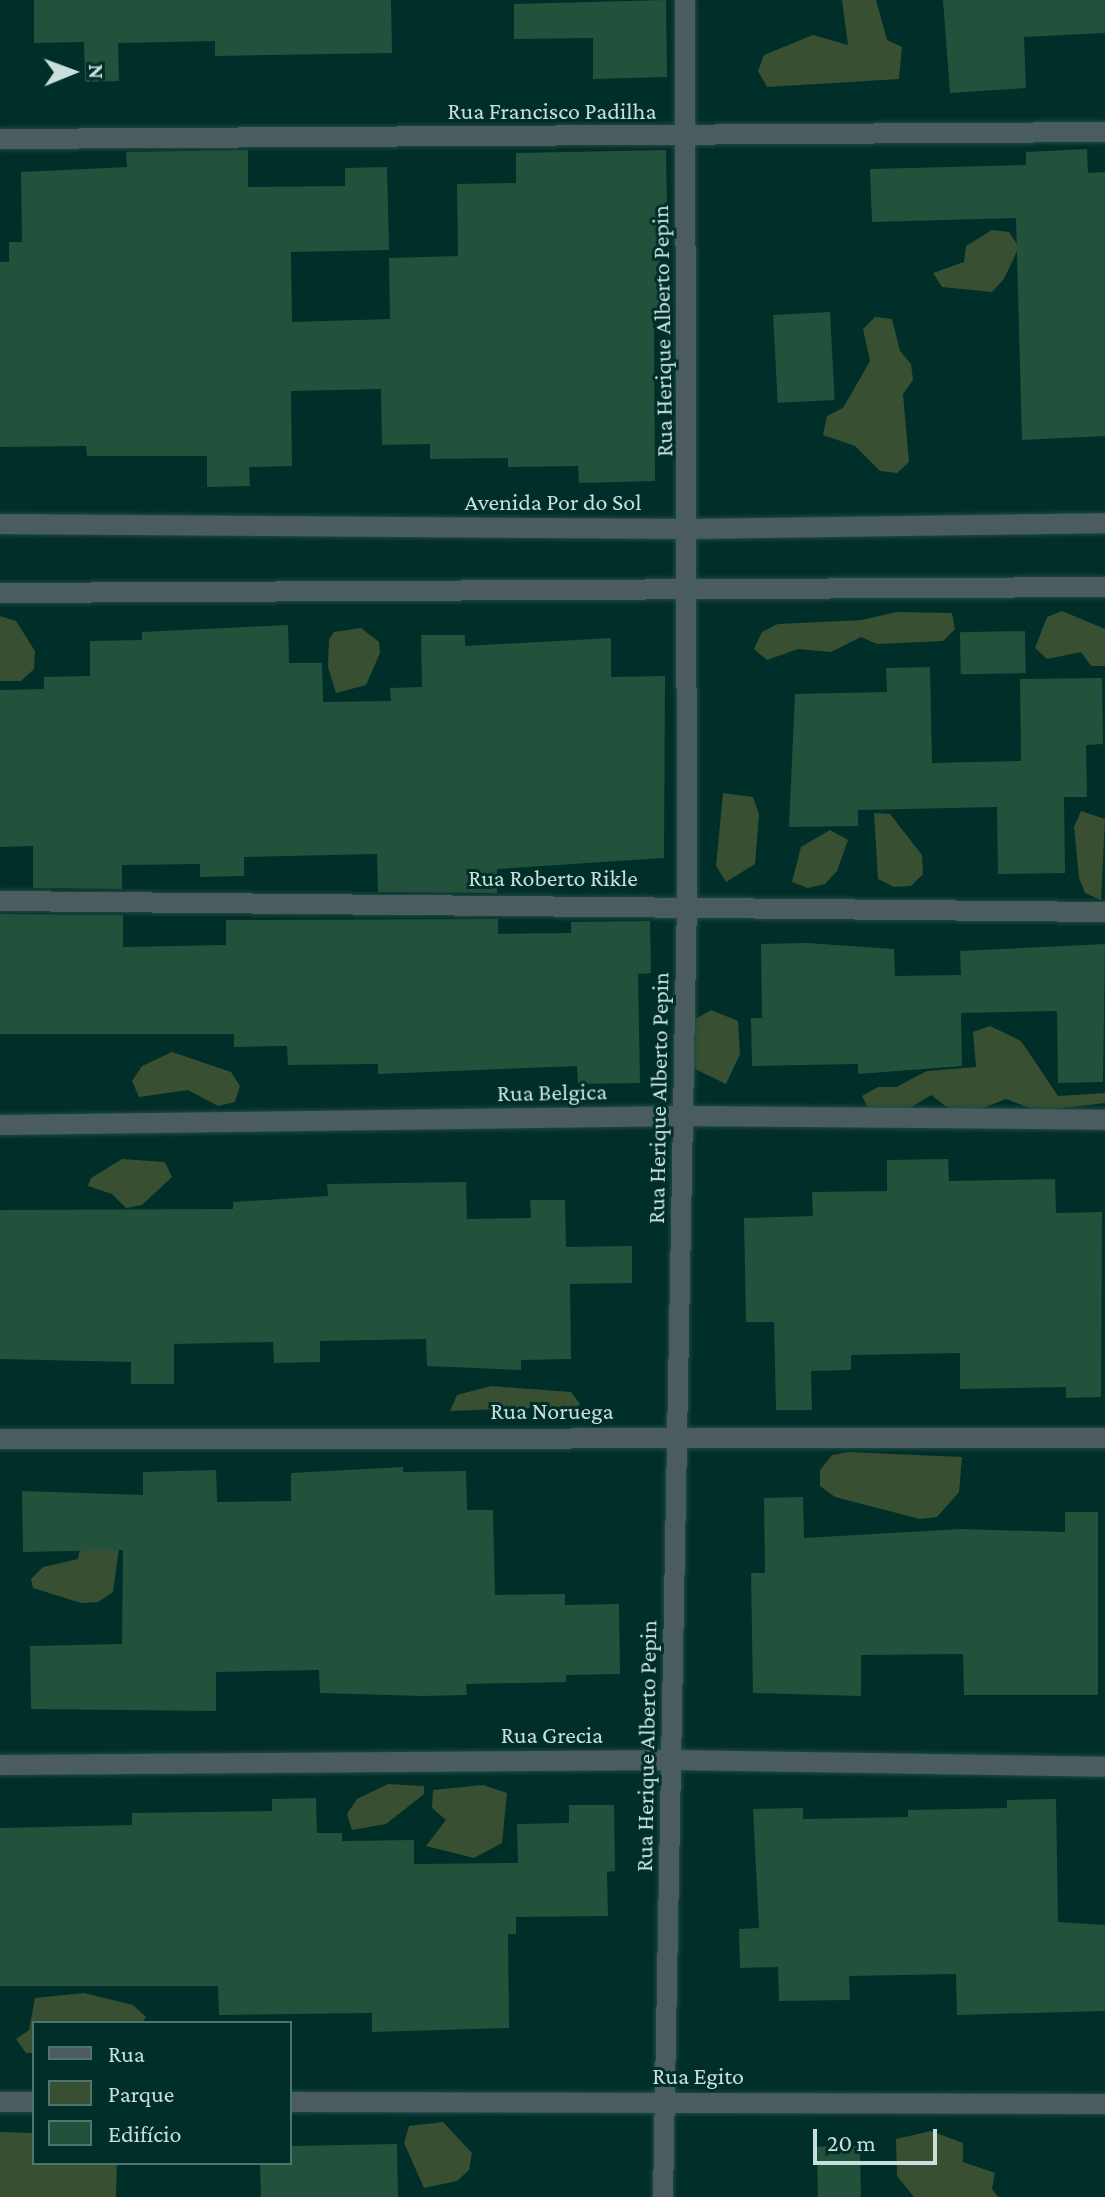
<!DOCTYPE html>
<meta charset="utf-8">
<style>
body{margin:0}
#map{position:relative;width:1105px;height:2197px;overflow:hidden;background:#002e29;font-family:"Crimson Pro",serif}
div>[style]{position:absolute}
.green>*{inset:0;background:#385031}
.building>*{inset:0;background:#22523c;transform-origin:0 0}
.roads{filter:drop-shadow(0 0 2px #204a45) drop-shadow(0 0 2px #204a45)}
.minor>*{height:20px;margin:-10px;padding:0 10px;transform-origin:10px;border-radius:10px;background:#4a5c5e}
.tertiary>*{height:20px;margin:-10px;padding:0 10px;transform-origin:10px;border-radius:10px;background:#4a5c5e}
span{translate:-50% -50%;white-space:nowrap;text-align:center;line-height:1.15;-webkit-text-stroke:6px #002e29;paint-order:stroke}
.street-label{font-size:24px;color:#c8dfdb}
.legend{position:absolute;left:32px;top:2021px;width:260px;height:144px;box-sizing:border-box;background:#002e29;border:2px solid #507570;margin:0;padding:10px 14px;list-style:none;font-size:24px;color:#c8dfdb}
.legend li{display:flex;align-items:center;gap:16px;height:40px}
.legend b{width:40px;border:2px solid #507570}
.north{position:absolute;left:32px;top:32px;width:80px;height:80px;-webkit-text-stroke:6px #002e29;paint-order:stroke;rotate:89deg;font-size:22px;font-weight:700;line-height:32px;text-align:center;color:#c8dfdb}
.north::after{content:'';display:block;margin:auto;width:28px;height:36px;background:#c8dfdb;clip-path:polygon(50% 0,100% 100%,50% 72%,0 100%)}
.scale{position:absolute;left:813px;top:2129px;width:124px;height:36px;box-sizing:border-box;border:4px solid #c8dfdb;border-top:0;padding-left:10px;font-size:24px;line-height:28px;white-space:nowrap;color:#c8dfdb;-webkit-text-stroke:6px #002e29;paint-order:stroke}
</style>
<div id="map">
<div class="green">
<div style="clip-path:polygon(842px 0,876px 0,887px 40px,902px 47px,899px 79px,767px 87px,758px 71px,764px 55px,813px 35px,848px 45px)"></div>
<div style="clip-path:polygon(992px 230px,1009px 232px,1019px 247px,1004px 279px,992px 292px,942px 287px,933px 273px,964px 262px,966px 246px)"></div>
<div style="clip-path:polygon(875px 317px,892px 319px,900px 351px,911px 364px,913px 380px,903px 394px,909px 462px,897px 473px,880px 471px,855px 446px,823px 435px,827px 416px,843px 408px,870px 361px,863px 329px)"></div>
<div style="clip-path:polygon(1062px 611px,1105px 629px,1105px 666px,1091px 666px,1081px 652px,1047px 659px,1035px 648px,1047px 617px)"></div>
<div style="clip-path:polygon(896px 612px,952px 613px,955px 629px,943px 641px,877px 644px,861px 637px,831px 652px,798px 649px,767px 660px,754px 649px,762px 632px,778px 624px,862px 620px)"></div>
<div style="clip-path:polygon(0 616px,16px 621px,35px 651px,34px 669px,21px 681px,0 681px)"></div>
<div style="clip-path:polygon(361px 628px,379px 642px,380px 653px,366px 685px,336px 693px,328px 667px,329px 639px,334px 632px)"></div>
<div style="clip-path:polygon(723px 793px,753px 797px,759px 814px,755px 864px,726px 882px,716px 866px)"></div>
<div style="clip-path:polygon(1081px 811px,1105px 819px,1101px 900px,1085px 893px,1079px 878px,1074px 827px)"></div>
<div style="clip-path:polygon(874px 813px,890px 814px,922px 855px,923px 874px,911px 886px,894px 887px,878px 879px)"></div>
<div style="clip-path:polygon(830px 830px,848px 840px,837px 871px,825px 884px,808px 888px,792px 882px,801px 847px)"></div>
<div style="clip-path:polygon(711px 1010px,738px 1021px,740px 1054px,726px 1084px,695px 1069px,688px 1049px,690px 1022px)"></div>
<div style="clip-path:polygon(990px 1026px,1021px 1041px,1058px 1096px,1105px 1093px,1105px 1103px,1038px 1111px,1006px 1099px,960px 1117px,931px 1095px,902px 1113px,870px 1112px,862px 1096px,878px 1087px,896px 1087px,927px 1071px,976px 1067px,973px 1032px)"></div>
<div style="clip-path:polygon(172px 1052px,231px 1072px,240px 1086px,235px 1102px,218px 1106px,188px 1090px,139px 1097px,132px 1081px,142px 1066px)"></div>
<div style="clip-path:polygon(122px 1159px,165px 1162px,172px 1177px,142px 1205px,126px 1208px,112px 1194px,88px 1186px,91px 1178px)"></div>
<div style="clip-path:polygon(491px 1386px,571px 1392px,580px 1404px,567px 1415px,533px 1408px,450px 1411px,457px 1395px)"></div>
<div style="clip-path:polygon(848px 1452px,962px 1457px,959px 1492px,937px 1517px,920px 1519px,835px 1497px,820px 1486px,820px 1470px,832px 1455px)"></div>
<div style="clip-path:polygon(82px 1536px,119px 1548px,113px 1592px,98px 1602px,81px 1603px,33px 1588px,31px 1579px,43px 1567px,78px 1559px)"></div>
<div style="clip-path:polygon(388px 1784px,424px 1786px,424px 1794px,386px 1824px,352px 1830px,347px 1814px,357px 1799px)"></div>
<div style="clip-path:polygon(483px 1785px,507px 1793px,502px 1843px,474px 1858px,426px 1846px,446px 1820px,432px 1808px,433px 1790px)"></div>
<div style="clip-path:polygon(84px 1993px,133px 2005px,146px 2017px,142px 2023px,34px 2023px,34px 2053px,26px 2053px,16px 2039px,29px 2030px,35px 1998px)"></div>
<div style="clip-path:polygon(443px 2122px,472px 2153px,469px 2170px,457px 2181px,424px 2188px,404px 2143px,409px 2126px)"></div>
<div style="clip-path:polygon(931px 2131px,963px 2143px,963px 2162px,995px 2173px,992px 2189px,998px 2197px,914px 2197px,897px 2176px,896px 2139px)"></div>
<div style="clip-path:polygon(0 2132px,34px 2133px,34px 2163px,117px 2163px,116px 2197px,0 2197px)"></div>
</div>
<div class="building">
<div style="clip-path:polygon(34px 0,391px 0,392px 53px,215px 56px,215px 41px,118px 43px,119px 81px,85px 82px,84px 42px,34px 43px)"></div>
<div style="clip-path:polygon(666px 0,667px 77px,593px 79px,593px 38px,514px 39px,514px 4px)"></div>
<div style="clip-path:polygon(943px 0,1105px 0,1105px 33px,1024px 37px,1026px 88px,950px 93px)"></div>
<div style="clip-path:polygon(1087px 149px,1088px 173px,1105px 172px,1105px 436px,1022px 440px,1016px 218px,872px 222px,870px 169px,1026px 165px,1026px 152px)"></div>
<div style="clip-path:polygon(248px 150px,248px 187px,345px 186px,345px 168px,387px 167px,389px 250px,291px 252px,292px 322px,390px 319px,389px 258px,458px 256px,457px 184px,516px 183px,516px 153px,666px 150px,667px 211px,659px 211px,660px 316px,654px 316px,655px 481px,579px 483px,578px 466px,508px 467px,508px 458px,430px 459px,430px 444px,382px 445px,381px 389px,291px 391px,292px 466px,249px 467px,250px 486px,207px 487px,207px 456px,87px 456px,86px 446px,0 447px,0 262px,9px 262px,9px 242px,22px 242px,21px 172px,127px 167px,126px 152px)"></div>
<div style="left:830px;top:312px;width:88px;height:57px;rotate:87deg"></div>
<div style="clip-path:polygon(288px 625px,289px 663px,322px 663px,323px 702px,391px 701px,390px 688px,422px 687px,421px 635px,465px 635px,465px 646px,611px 638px,611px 677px,665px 676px,664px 858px,497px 869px,497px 893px,378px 892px,377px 854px,244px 857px,244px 876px,200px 877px,200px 864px,122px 865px,122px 889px,33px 888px,33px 846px,0 847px,0 690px,44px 689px,44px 677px,90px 676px,90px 641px,142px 640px,142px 632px)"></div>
<div style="left:1025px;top:631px;width:42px;height:65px;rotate:89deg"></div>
<div style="clip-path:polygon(930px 667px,932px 763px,1021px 761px,1020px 679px,1102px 678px,1103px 744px,1086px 745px,1087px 797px,1064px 797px,1065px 873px,998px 874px,997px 807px,858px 810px,858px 826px,789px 827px,795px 694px,887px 692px,886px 668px)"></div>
<div style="clip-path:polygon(0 914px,123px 915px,123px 947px,226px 945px,226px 920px,498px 919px,498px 934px,571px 933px,571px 922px,650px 921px,651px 973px,638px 974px,640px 1083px,578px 1084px,577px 1066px,378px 1074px,378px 1064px,288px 1065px,287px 1046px,234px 1047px,234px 1034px,0 1034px)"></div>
<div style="clip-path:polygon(807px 943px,894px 949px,895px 976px,961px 975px,960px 951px,1105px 944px,1103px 1082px,1058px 1083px,1057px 1011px,961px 1013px,962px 1066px,858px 1074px,858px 1064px,752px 1066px,751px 1018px,762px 1018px,761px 944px)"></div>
<div style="clip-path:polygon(948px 1159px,949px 1181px,1055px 1179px,1056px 1213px,1102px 1212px,1101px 1397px,1066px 1398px,1066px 1387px,960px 1389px,960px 1353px,851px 1355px,851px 1370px,811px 1371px,812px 1410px,776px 1410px,774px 1322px,746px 1322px,744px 1218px,813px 1216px,812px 1192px,887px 1191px,887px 1160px)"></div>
<div style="clip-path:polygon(466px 1182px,467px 1219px,531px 1218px,530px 1200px,565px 1200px,566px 1247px,632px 1246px,632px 1283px,570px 1284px,571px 1359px,521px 1360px,521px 1370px,427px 1366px,426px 1339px,320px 1341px,320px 1362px,274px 1363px,273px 1342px,174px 1344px,174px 1384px,131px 1384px,131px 1362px,0 1359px,0 1210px,233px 1209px,233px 1202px,328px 1196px,327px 1184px)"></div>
<div style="clip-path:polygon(403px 1467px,403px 1472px,466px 1471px,467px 1510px,493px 1510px,495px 1595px,565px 1594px,565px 1605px,619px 1604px,620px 1674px,566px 1675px,566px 1682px,466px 1684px,467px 1695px,422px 1696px,320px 1693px,319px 1670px,216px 1672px,216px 1711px,31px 1709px,30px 1646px,122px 1644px,123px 1550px,23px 1552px,22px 1491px,143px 1495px,143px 1472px,216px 1470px,217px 1502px,291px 1501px,291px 1473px)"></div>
<div style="clip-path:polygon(803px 1497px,804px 1538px,961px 1529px,1065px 1532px,1065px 1512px,1098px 1512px,1098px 1695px,964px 1695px,963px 1654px,861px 1655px,861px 1696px,753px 1693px,751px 1573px,765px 1573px,764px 1498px)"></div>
<div style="clip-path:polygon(316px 1798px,317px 1833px,342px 1833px,342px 1841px,414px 1840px,414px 1864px,518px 1863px,517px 1824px,569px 1823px,569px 1805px,614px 1805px,615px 1871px,607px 1872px,608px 1916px,516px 1917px,516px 1934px,508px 1934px,509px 2028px,372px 2032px,372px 2013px,219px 2015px,218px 1986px,0 1986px,0 1828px,132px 1825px,132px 1813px,272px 1811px,272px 1799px)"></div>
<div style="clip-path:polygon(1056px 1799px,1058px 1922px,1105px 1925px,1105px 2011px,957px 2015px,956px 1974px,849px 1976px,850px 2000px,779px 2001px,778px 1967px,740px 1968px,739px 1929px,759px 1928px,753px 1809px,803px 1808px,803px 1819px,908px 1817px,908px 1810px,1007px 1808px,1007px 1800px)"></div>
<div style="clip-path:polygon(397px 2144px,398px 2197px,261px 2197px,260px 2163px,290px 2163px,290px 2146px)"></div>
<div style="left:860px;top:2146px;width:51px;height:43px;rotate:89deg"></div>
</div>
<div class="roads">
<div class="minor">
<div style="left:0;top:139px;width:1105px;rotate:-0.36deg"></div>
<div style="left:0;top:901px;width:1105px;rotate:0.57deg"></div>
<div style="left:0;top:1125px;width:685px;rotate:-0.75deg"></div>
<div style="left:685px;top:1116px;width:420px;rotate:0.5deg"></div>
<div style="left:0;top:1439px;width:1105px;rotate:-0.05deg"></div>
<div style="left:0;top:1765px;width:673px;rotate:-0.43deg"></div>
<div style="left:673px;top:1760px;width:432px;rotate:0.9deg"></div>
<div style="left:0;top:2102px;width:34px"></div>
<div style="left:290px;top:2102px;width:815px;rotate:0.14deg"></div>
<div style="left:663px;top:2197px;width:1292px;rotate:-88.94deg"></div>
<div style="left:687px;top:905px;width:905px;rotate:-90.13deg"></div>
</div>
<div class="tertiary">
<div style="left:0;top:524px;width:690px;rotate:0.42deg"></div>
<div style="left:690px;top:529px;width:415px;rotate:-0.8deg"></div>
<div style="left:0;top:593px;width:1105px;rotate:-0.31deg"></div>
</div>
</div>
<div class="street-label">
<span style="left:552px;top:111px">Rua Francisco Padilha</span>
<span style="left:662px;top:331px;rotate:-91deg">Rua Herique Alberto Pepin</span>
<span style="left:553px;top:502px">Avenida Por do Sol</span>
<span style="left:553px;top:878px">Rua Roberto Rikle</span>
<span style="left:552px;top:1092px;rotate:-1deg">Rua Belgica</span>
<span style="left:658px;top:1098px;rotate:-89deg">Rua Herique Alberto Pepin</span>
<span style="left:552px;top:1411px">Rua Noruega</span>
<span style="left:552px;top:1735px">Rua Grecia</span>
<span style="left:646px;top:1746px;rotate:-89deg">Rua Herique Alberto Pepin</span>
<span style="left:698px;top:2076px">Rua Egito</span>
</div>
<ul class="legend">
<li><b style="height:10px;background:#4a5c5e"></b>Rua</li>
<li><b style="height:22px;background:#385031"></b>Parque</li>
<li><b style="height:22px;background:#22523c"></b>Edifício</li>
</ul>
<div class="north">N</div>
<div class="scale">20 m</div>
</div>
